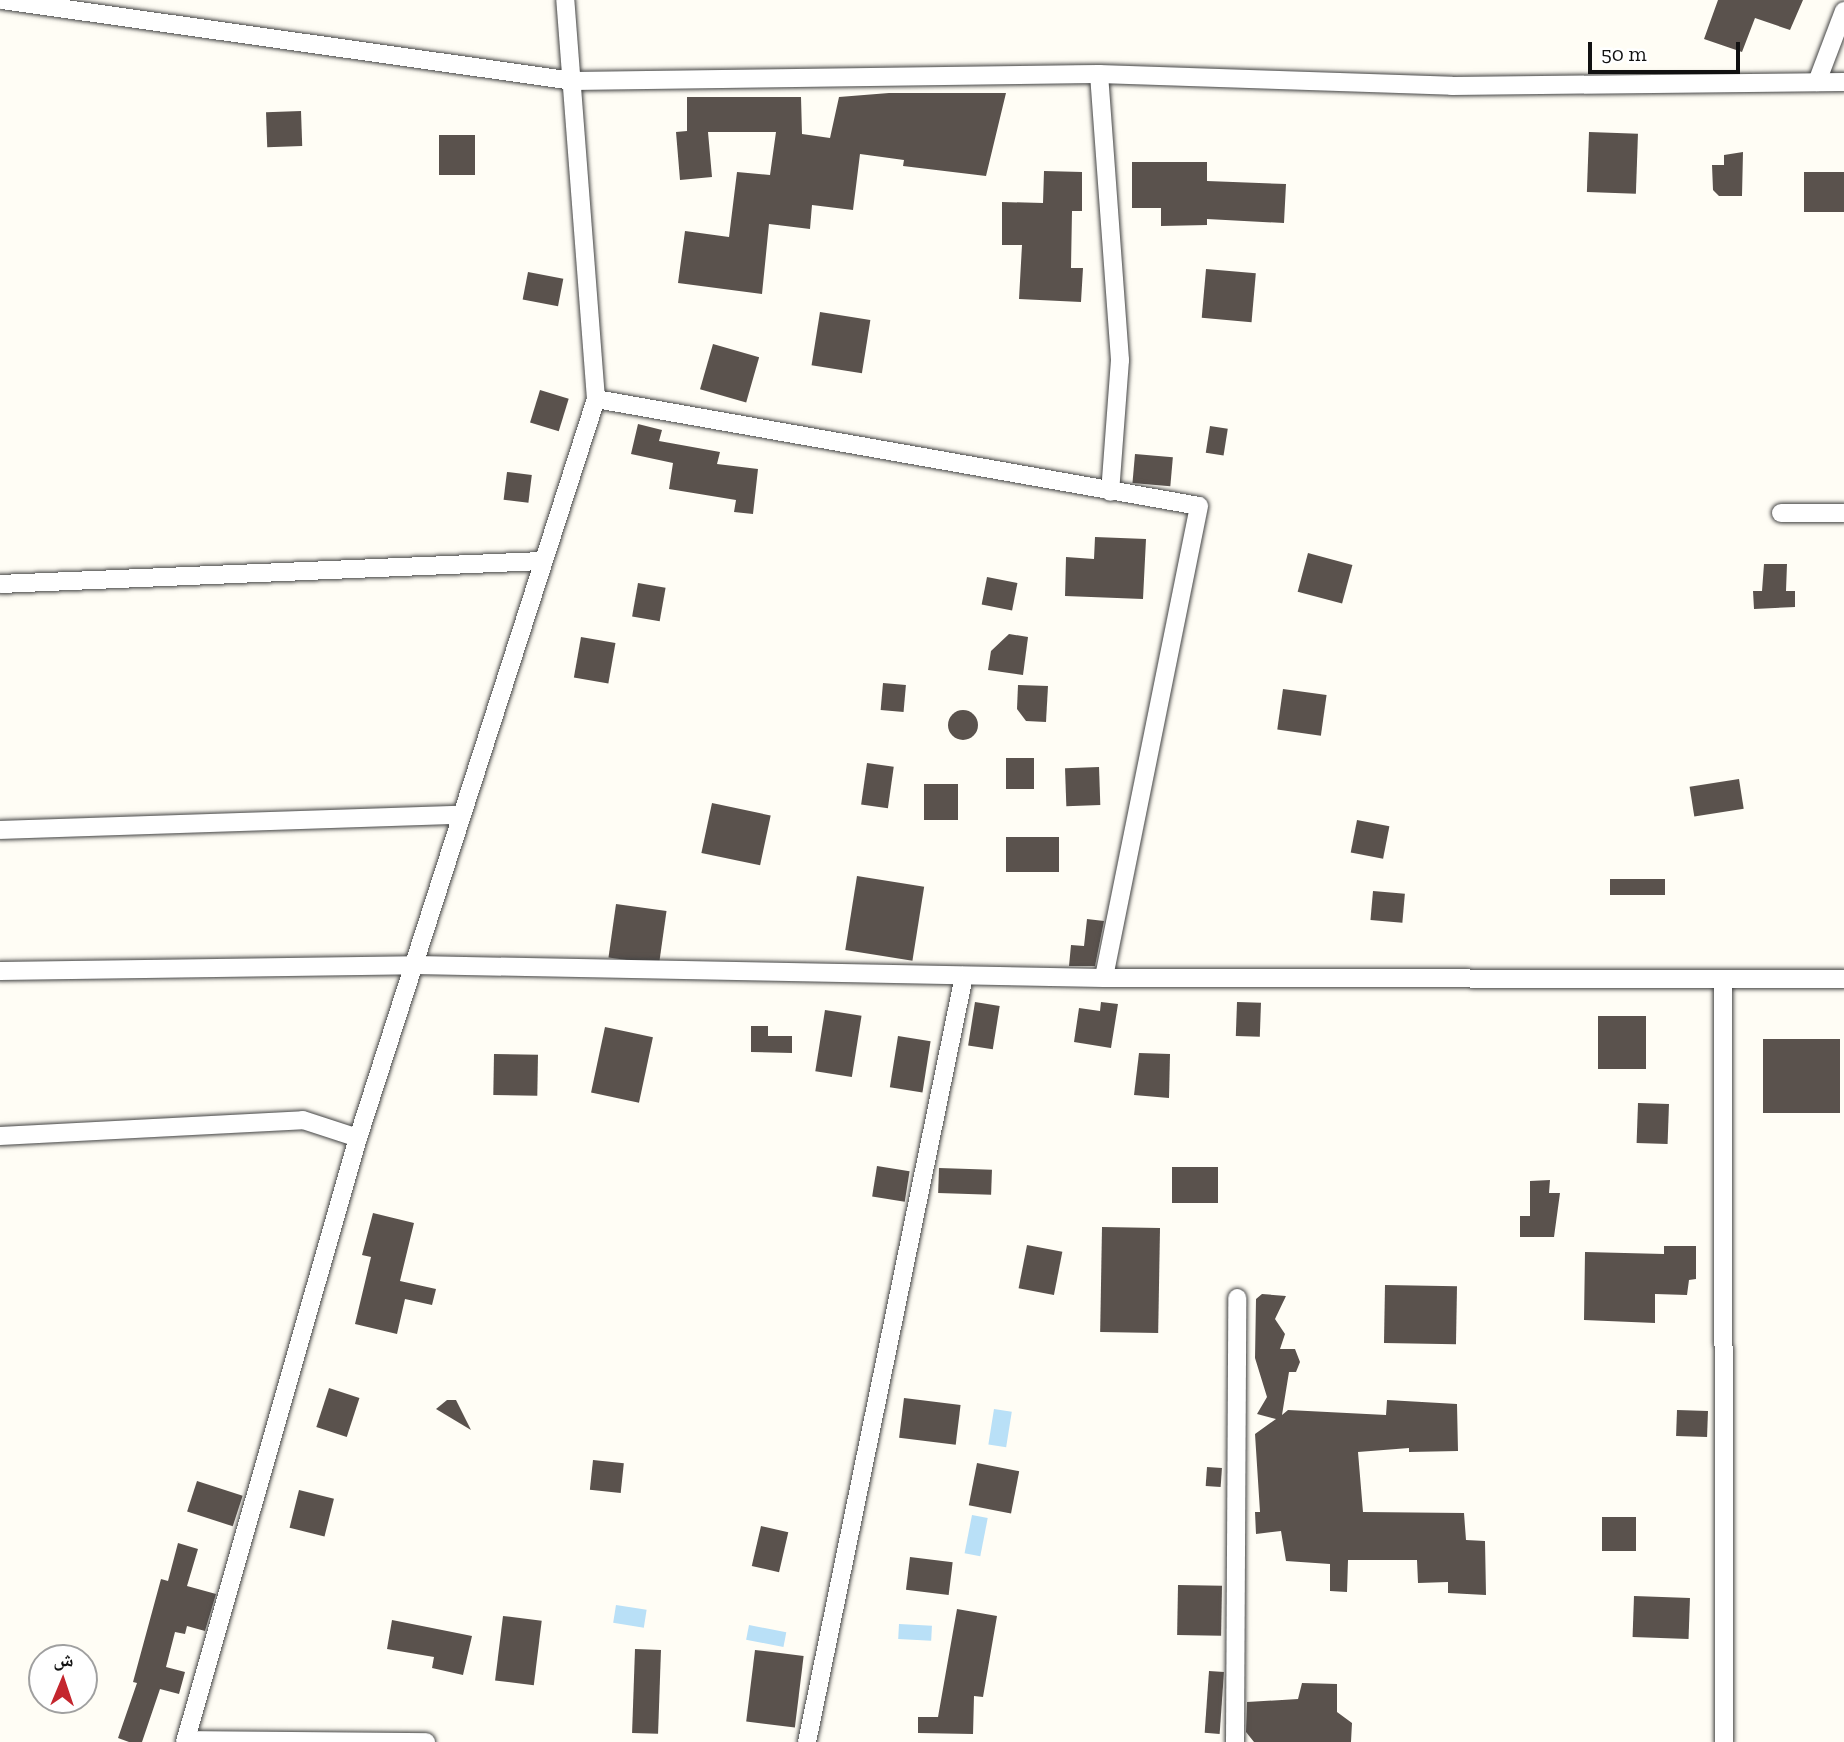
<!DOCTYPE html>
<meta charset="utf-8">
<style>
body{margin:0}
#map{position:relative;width:1844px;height:1742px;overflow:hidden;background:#fffdf5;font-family:"Zilla Slab","Noto Naskh Arabic",serif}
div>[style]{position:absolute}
.water>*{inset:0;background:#b9e0f7;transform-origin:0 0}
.building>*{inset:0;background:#5a524d;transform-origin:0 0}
.round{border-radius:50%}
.roads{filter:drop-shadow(0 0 2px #444) drop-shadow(0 0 2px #444)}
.minor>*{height:18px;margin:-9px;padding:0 9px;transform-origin:9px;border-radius:9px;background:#fff}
span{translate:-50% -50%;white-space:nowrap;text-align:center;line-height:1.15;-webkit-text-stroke:7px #fff;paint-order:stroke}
.north{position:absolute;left:28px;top:1644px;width:70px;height:70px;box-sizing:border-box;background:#fff;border:2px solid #a0a0a0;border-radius:50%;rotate:2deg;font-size:19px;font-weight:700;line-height:28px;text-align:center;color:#111}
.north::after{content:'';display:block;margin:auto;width:24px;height:32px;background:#c4262e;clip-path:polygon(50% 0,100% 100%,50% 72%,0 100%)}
.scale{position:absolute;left:1588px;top:42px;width:152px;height:32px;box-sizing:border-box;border:4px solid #111;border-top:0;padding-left:9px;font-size:21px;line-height:24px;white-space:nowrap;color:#111;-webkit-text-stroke:5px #fff;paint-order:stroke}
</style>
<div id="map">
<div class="water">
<div style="left:994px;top:1409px;width:18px;height:36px;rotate:9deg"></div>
<div style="left:972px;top:1515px;width:16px;height:39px;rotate:11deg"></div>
<div style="left:616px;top:1605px;width:31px;height:18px;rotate:9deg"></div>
<div style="left:899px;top:1624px;width:33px;height:15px;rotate:3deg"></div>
<div style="left:749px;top:1625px;width:38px;height:15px;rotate:11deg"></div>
</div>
<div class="building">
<div style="clip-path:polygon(1718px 0,1803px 0,1790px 30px,1755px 18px,1742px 52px,1704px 39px)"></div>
<div style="clip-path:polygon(889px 93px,1006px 93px,986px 176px,903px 166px,904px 160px,860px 154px,853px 210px,812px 205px,810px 229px,769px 224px,762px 294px,678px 283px,685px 231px,729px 237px,737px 172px,770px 175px,776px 132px,708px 132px,712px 177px,680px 180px,676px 132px,687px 131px,687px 97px,801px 97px,802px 134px,830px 138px,839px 97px)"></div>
<div style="left:301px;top:111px;width:35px;height:35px;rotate:88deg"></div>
<div style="left:1589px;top:132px;width:49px;height:60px;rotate:2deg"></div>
<div style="left:439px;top:135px;width:36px;height:40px"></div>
<div style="clip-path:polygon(1743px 152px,1742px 196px,1719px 196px,1713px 190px,1712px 165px,1724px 165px,1724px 155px)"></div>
<div style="clip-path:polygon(1132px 162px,1207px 162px,1207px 181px,1286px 184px,1284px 223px,1207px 219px,1207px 225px,1161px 226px,1161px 208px,1132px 208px)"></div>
<div style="clip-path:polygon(1044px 171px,1082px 172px,1082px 211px,1072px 211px,1071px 268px,1083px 268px,1081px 302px,1019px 299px,1022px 245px,1002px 245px,1002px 202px,1043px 203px)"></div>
<div style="left:1804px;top:172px;width:40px;height:40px"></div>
<div style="left:1206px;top:269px;width:50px;height:49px;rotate:5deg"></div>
<div style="left:528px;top:272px;width:36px;height:28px;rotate:11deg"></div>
<div style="left:820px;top:312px;width:51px;height:54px;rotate:9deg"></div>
<div style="left:713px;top:344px;width:48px;height:47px;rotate:16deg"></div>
<div style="left:540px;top:390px;width:30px;height:34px;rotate:17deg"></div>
<div style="clip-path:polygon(638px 424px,662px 430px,659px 441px,720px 452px,717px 464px,758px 469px,753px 514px,734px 512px,736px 500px,669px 489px,673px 463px,631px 454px)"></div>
<div style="left:1210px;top:426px;width:18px;height:27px;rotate:9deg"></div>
<div style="left:1135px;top:454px;width:38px;height:29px;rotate:5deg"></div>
<div style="left:507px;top:472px;width:25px;height:28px;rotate:7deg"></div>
<div style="clip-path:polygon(1095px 537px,1146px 539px,1143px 599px,1065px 596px,1066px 557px,1094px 559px)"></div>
<div style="left:1308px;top:553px;width:46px;height:40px;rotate:15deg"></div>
<div style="clip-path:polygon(1764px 564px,1787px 564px,1786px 591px,1795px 591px,1795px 607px,1754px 609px,1753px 591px,1762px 591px)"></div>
<div style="left:987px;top:577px;width:31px;height:28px;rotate:11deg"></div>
<div style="left:638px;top:583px;width:28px;height:34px;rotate:10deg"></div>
<div style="clip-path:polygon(1009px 634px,1028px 637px,1023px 675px,988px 670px,991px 651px)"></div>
<div style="left:581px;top:637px;width:35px;height:41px;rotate:10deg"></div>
<div style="left:883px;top:683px;width:23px;height:27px;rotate:5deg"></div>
<div style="clip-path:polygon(1018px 685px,1048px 686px,1046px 722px,1026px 721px,1017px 709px)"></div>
<div style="left:1283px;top:689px;width:44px;height:41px;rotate:8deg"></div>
<div class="round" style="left:948px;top:710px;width:30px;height:30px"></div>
<div style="left:1006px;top:758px;width:28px;height:31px"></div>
<div style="left:867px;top:763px;width:27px;height:42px;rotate:8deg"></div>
<div style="left:1099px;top:767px;width:38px;height:34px;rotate:88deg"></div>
<div style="left:1739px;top:779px;width:30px;height:50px;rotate:81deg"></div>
<div style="left:924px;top:784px;width:34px;height:36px"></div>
<div style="left:712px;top:803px;width:60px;height:51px;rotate:12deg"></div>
<div style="left:1357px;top:820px;width:33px;height:33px;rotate:11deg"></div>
<div style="left:1006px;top:837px;width:53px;height:35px"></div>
<div style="left:857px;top:876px;width:68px;height:75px;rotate:9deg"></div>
<div style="left:1610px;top:879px;width:55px;height:16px"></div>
<div style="left:1373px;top:891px;width:32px;height:29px;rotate:5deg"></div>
<div style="left:616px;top:904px;width:51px;height:54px;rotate:8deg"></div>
<div style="clip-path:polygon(1087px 919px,1104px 921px,1095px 966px,1069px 966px,1071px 945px,1084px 946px)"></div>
<div style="left:975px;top:1002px;width:25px;height:44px;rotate:9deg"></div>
<div style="clip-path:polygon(1101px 1002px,1118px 1004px,1111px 1048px,1074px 1042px,1079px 1008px,1100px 1011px)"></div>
<div style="left:1237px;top:1002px;width:24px;height:34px;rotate:2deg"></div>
<div style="left:825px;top:1010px;width:37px;height:62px;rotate:9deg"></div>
<div style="left:1598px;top:1016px;width:48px;height:53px"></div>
<div style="clip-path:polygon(751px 1026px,768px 1026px,768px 1036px,792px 1036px,792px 1053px,751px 1052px)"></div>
<div style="left:605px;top:1027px;width:49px;height:67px;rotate:12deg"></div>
<div style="left:898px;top:1036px;width:33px;height:52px;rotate:9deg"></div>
<div style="left:1763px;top:1039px;width:77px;height:74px"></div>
<div style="clip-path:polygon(1139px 1053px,1170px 1054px,1169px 1098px,1134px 1095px)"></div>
<div style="left:494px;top:1054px;width:44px;height:41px;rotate:1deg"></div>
<div style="left:1638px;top:1103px;width:31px;height:40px;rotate:2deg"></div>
<div style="left:877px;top:1166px;width:33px;height:31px;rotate:9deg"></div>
<div style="left:1172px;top:1167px;width:46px;height:36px"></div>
<div style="left:939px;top:1168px;width:53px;height:25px;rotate:2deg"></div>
<div style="clip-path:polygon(1550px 1180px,1549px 1193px,1560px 1193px,1554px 1237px,1520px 1237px,1520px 1216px,1530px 1216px,1530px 1181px)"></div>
<div style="clip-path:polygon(373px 1213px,414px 1223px,400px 1281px,436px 1289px,432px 1305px,405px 1299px,397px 1334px,355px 1324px,371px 1257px,362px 1255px)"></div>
<div style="left:1160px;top:1228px;width:105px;height:58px;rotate:91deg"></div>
<div style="left:1027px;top:1245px;width:36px;height:44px;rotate:11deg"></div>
<div style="clip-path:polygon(1664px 1246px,1696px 1246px,1696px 1279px,1689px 1280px,1687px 1295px,1655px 1294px,1655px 1323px,1584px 1320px,1585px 1252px,1664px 1254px)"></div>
<div style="left:1385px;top:1285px;width:72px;height:58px;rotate:1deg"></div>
<div style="clip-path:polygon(1262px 1294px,1286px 1296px,1275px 1319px,1285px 1334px,1280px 1349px,1295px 1349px,1300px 1362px,1296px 1372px,1289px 1372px,1282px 1415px,1288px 1410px,1386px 1415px,1387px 1400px,1457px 1404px,1458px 1451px,1409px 1452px,1409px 1448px,1358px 1452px,1363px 1512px,1464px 1513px,1466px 1540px,1485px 1541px,1486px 1595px,1448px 1593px,1448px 1582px,1418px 1583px,1417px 1560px,1348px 1560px,1347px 1592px,1330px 1591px,1330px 1564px,1286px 1561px,1281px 1531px,1256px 1534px,1255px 1512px,1260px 1512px,1255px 1434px,1276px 1419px,1257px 1414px,1267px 1397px,1255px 1358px,1256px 1299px)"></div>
<div style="left:329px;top:1388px;width:32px;height:41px;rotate:18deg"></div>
<div style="left:904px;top:1398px;width:57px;height:40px;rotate:7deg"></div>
<div style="clip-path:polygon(447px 1400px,456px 1400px,471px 1430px,436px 1409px)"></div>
<div style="left:1677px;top:1410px;width:31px;height:26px;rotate:2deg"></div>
<div style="left:593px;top:1460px;width:31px;height:30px;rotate:6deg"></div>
<div style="left:977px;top:1463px;width:43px;height:43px;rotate:11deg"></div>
<div style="left:1207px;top:1467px;width:15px;height:19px;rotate:4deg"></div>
<div style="left:197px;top:1481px;width:48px;height:32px;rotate:18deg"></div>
<div style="left:299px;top:1490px;width:36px;height:39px;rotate:14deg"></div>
<div style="left:1602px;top:1517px;width:34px;height:34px"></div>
<div style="left:761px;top:1526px;width:28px;height:41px;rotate:13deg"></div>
<div style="clip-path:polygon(178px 1543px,198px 1549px,187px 1586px,216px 1594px,205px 1631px,187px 1626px,185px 1634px,175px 1632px,166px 1667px,185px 1672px,179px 1694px,160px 1689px,142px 1742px,129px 1742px,118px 1738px,137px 1683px,133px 1682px,161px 1579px,168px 1581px)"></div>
<div style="left:910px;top:1557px;width:43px;height:33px;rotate:7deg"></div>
<div style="left:1178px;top:1585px;width:44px;height:50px;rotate:1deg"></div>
<div style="left:1634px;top:1596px;width:56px;height:41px;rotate:2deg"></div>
<div style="clip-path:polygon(957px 1609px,997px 1616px,983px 1697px,974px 1696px,973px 1734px,918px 1733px,918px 1717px,938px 1717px)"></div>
<div style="left:503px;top:1616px;width:39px;height:65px;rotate:7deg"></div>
<div style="clip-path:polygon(392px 1620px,472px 1636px,463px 1675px,432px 1668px,434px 1657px,387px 1649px)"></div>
<div style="left:635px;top:1649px;width:26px;height:84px;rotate:2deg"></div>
<div style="left:755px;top:1650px;width:49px;height:72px;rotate:7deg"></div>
<div style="left:1209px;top:1671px;width:15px;height:62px;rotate:4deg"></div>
<div style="clip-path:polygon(1302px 1683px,1337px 1684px,1337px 1712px,1352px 1723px,1351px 1742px,1254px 1742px,1246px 1732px,1247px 1702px,1298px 1699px)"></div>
</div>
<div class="roads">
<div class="minor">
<div style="left:2px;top:0;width:577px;rotate:8.07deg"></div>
<div style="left:573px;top:81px;width:526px;rotate:-0.76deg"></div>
<div style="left:1099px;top:74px;width:353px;rotate:1.9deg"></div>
<div style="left:1452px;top:86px;width:392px;rotate:-0.6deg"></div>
<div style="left:1099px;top:74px;width:287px;rotate:85.8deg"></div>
<div style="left:1120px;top:360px;width:132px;rotate:94.3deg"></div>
<div style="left:1817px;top:82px;width:76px;rotate:-69.2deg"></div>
<div style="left:596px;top:399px;width:612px;rotate:10.06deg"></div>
<div style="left:1199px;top:506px;width:481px;rotate:101.4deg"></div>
<div style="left:1781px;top:513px;width:63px"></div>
<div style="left:0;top:584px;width:542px;rotate:-2.43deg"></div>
<div style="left:0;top:830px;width:458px;rotate:-1.9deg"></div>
<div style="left:0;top:971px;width:415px;rotate:-0.8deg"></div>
<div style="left:415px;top:965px;width:689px;rotate:1.08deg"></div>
<div style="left:1104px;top:978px;width:740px;rotate:0.08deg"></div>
<div style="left:1723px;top:979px;width:763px;rotate:89.92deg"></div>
<div style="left:0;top:1136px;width:303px;rotate:-3deg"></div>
<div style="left:303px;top:1120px;width:58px;rotate:18.1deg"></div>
<div style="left:186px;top:1740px;width:240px;rotate:0.5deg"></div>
<div style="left:185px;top:1742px;width:628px;rotate:-74.02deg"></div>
<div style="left:358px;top:1138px;width:776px;rotate:-72.15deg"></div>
<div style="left:596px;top:399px;width:400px;rotate:-94.4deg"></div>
<div style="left:807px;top:1742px;width:782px;rotate:-78.42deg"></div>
<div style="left:1235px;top:1742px;width:444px;rotate:-89.7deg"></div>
</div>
</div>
<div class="north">ش</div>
<div class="scale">50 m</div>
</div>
